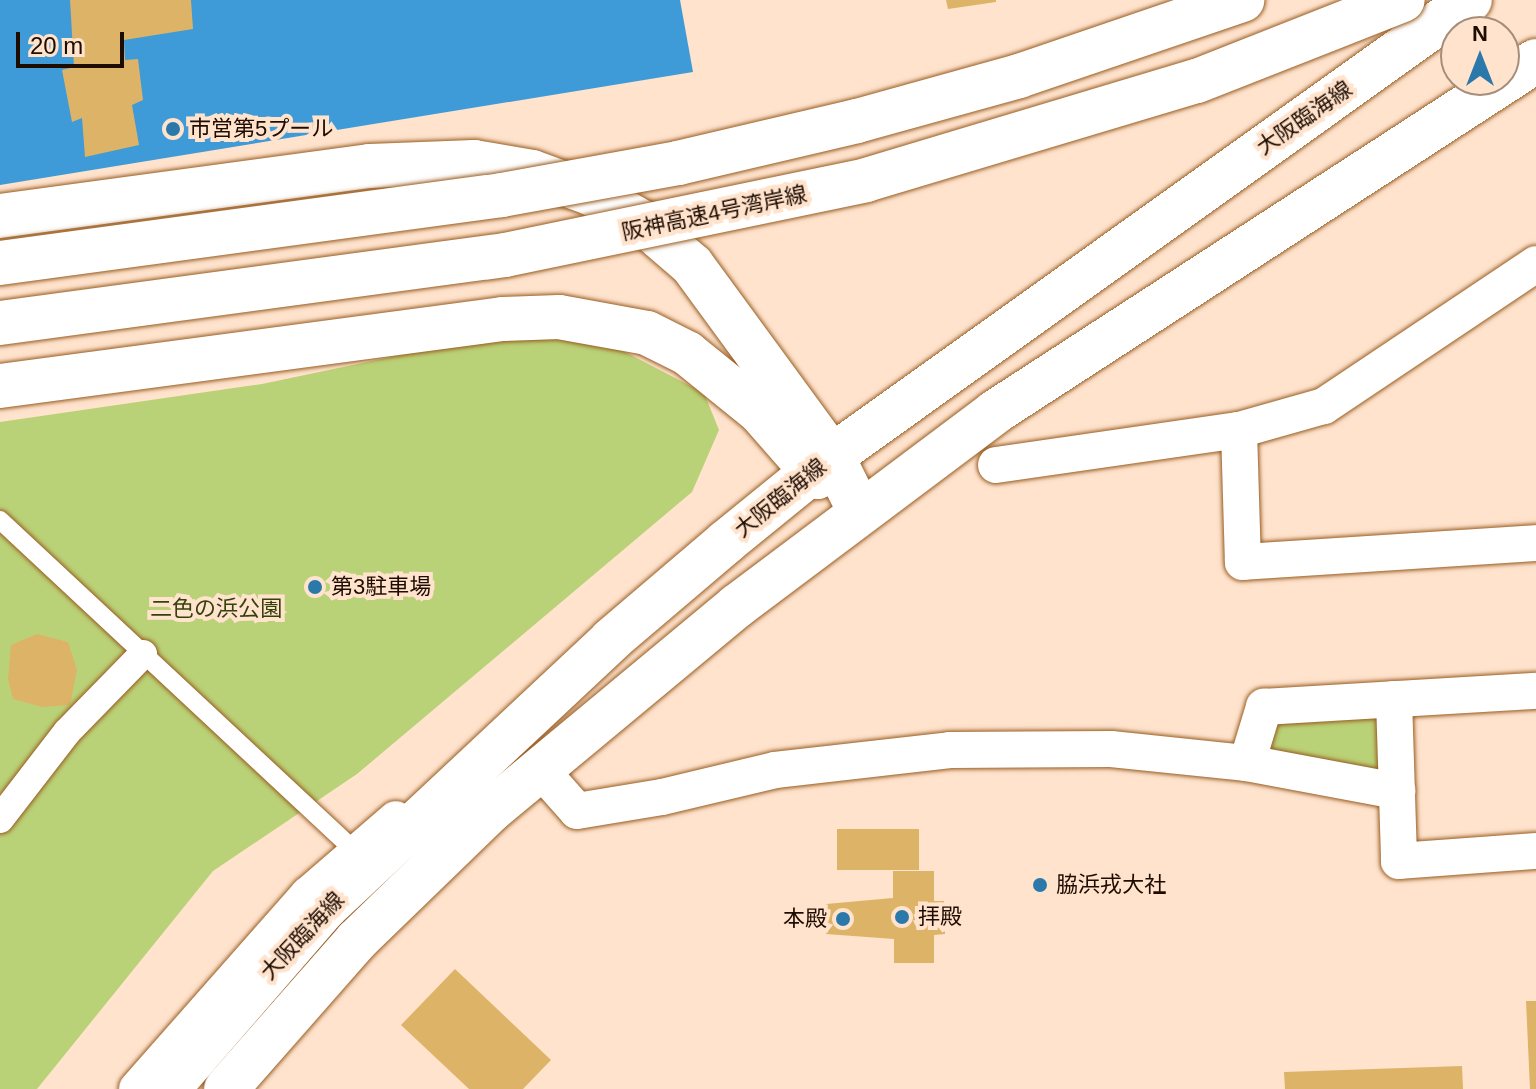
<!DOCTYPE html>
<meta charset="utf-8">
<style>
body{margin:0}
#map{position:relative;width:1536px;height:1089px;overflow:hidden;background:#ffe3cd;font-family:Helvetica,"Noto Sans JP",sans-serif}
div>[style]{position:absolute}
.green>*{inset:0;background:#bad277}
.water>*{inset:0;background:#3e9bd8}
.building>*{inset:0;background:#ddb367;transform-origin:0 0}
.roads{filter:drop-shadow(0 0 2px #995d21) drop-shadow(0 0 2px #995d21)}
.service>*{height:18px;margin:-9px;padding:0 9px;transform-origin:9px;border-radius:9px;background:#fff}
.pedestrian>*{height:28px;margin:-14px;padding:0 14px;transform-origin:14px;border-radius:14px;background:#fff}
.minor>*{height:36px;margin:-18px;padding:0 18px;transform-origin:18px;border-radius:18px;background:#fff}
.primary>*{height:44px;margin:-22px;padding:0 22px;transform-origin:22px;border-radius:22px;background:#fff}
.motorway>*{height:44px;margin:-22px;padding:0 22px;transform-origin:22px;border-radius:22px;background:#fff}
.bridges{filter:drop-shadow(0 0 2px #995d21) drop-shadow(0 0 2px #995d21)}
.motorway-bridge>*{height:44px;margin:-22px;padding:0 22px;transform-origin:22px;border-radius:22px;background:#fff}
.dots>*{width:22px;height:22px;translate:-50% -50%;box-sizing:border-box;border:4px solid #ffe3cd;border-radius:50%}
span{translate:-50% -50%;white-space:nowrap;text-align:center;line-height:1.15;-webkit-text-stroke:8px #ffe3cd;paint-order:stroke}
.street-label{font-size:22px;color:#1e0c00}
.poi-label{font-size:22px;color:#1e0c00}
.left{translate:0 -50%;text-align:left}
.right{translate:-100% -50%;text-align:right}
.park-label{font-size:22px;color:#35410d}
.north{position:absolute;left:1440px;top:16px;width:80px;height:80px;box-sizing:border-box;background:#ffe3cd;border:2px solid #a58d7b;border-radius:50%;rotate:0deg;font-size:22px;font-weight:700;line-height:32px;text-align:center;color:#1e0c00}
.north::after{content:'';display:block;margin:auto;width:28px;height:36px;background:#2b79ab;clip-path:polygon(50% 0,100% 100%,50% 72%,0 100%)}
.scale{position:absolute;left:16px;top:32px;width:108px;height:36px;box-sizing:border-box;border:4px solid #1e0c00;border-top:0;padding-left:10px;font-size:24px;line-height:28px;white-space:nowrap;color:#1e0c00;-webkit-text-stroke:6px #ffe3cd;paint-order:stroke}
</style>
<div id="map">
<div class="green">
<div style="clip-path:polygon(491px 336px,602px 340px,704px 393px,719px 430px,692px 492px,357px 774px,213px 871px,37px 1089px,0 1089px,0 422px,262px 384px)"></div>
<div style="clip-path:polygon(1389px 704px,1392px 782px,1255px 759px,1270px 713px)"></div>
</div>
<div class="water">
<div style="clip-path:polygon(0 0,680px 0,693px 72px,0 185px)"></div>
</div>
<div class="building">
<div style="clip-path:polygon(70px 0,191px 0,193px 29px,124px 40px,125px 60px,138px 59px,143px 100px,132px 105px,139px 145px,85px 157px,82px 118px,72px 122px,62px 70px,74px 67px)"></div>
<div style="clip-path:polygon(946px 0,996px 0,996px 2px,948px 9px)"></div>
<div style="clip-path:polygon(37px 634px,68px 642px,77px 670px,70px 705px,42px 707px,13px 699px,8px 679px,11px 645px)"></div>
<div style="left:837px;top:829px;width:82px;height:41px"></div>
<div style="clip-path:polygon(893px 871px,934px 871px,934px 901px,944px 901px,945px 934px,934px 935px,934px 963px,894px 963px,894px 939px,826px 934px,826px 904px,893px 898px)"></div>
<div style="clip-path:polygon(455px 969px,551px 1060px,523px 1089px,469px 1089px,401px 1025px)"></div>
<div style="clip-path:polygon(1526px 1001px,1536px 1001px,1536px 1089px,1530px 1089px)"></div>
<div style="clip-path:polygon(1462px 1066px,1463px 1089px,1285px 1089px,1284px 1072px)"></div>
</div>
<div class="roads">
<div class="service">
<div style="left:0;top:520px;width:484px;rotate:43deg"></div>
</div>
<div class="pedestrian">
<div style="left:0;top:819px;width:110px;rotate:-52.4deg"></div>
<div style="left:67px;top:732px;width:109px;rotate:-45.7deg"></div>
</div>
<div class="minor">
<div style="left:1239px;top:430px;width:132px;rotate:88.3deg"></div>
<div style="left:1243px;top:562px;width:294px;rotate:-3.7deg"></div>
<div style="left:996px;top:465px;width:246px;rotate:-8.2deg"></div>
<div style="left:1239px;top:430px;width:88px;rotate:-15.8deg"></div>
<div style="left:1324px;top:406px;width:255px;rotate:-33.8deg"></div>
<div style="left:1394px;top:699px;width:162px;rotate:88.2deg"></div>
<div style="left:1399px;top:861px;width:137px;rotate:-4.2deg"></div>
<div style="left:1247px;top:763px;width:153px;rotate:10.6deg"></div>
<div style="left:539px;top:768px;width:57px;rotate:48.5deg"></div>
<div style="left:577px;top:811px;width:86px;rotate:-9.4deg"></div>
<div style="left:662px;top:797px;width:116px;rotate:-13.4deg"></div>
<div style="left:775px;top:770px;width:176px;rotate:-6.5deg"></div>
<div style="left:950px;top:750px;width:161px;rotate:-0.4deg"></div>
<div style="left:1111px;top:749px;width:137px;rotate:5.9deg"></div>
<div style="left:1247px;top:763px;width:59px;rotate:-73.1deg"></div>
<div style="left:1264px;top:707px;width:272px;rotate:-3.4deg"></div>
<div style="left:137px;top:1089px;width:259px;rotate:-48.6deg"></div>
<div style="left:308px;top:895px;width:116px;rotate:-40.8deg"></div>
</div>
<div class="primary">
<div style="left:168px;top:1089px;width:238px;rotate:-49.1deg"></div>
<div style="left:324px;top:909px;width:393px;rotate:-43.1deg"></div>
<div style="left:611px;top:640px;width:151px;rotate:-40.4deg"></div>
<div style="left:726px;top:542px;width:136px;rotate:-39.1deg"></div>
<div style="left:832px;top:456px;width:784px;rotate:-35.55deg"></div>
<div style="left:226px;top:1089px;width:198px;rotate:-48.7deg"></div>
<div style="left:357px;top:940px;width:185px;rotate:-44.1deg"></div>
<div style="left:490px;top:811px;width:321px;rotate:-39.7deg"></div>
<div style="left:737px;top:606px;width:323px;rotate:-36.9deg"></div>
<div style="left:995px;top:412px;width:645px;rotate:-32.98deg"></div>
</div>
<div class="motorway">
<div style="left:0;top:216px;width:373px;rotate:-7.7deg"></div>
<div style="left:370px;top:166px;width:104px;rotate:-2.2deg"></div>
<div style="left:474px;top:162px;width:59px;rotate:9.8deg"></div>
<div style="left:532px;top:172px;width:62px;rotate:19.9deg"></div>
<div style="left:590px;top:193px;width:60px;rotate:29.1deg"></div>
<div style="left:642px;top:222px;width:66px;rotate:40.7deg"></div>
<div style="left:692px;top:265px;width:237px;rotate:53.8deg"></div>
<div style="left:832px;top:456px;width:60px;rotate:63.4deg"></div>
<div style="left:0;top:386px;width:507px;rotate:-7.59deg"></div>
<div style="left:503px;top:319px;width:56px;rotate:-2deg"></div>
<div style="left:559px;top:317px;width:89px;rotate:10.3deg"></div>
<div style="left:647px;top:333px;width:45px;rotate:26.6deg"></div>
<div style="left:687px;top:353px;width:92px;rotate:38.9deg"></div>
<div style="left:759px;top:411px;width:88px;rotate:48.7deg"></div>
</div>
</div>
<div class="bridges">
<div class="motorway-bridge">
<div style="left:0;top:263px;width:507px;rotate:-7.71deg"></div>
<div style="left:502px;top:195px;width:179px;rotate:-10.3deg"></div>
<div style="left:678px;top:163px;width:184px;rotate:-13.2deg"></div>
<div style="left:857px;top:121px;width:168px;rotate:-15.5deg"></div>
<div style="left:1019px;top:76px;width:236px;rotate:-18.8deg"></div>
<div style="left:0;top:323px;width:510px;rotate:-7.67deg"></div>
<div style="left:505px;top:255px;width:369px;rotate:-11.7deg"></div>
<div style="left:866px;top:180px;width:345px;rotate:-16.7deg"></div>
<div style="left:1197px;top:81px;width:221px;rotate:-21.5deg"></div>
</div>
</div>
<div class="dots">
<div style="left:173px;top:129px;background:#2b79ab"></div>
<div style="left:315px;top:587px;background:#2b79ab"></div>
<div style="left:1040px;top:885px;background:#2b79ab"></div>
<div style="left:902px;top:917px;background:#2b79ab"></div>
<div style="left:843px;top:919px;background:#2b79ab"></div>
</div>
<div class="street-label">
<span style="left:1304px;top:118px;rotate:-35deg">大阪臨海線</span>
<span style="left:714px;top:213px;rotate:-12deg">阪神高速4号湾岸線</span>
<span style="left:780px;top:498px;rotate:-39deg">大阪臨海線</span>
<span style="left:302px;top:936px;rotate:-47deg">大阪臨海線</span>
</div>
<div class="poi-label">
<span class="left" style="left:189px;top:129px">市営第5プール</span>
<span class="left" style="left:331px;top:587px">第3駐車場</span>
<span class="left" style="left:1056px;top:885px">脇浜戎大社</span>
<span class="left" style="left:918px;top:917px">拝殿</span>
<span class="right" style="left:827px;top:919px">本殿</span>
</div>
<div class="park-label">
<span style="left:216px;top:609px">二色の浜公園</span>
</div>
<div class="north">N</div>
<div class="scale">20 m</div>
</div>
